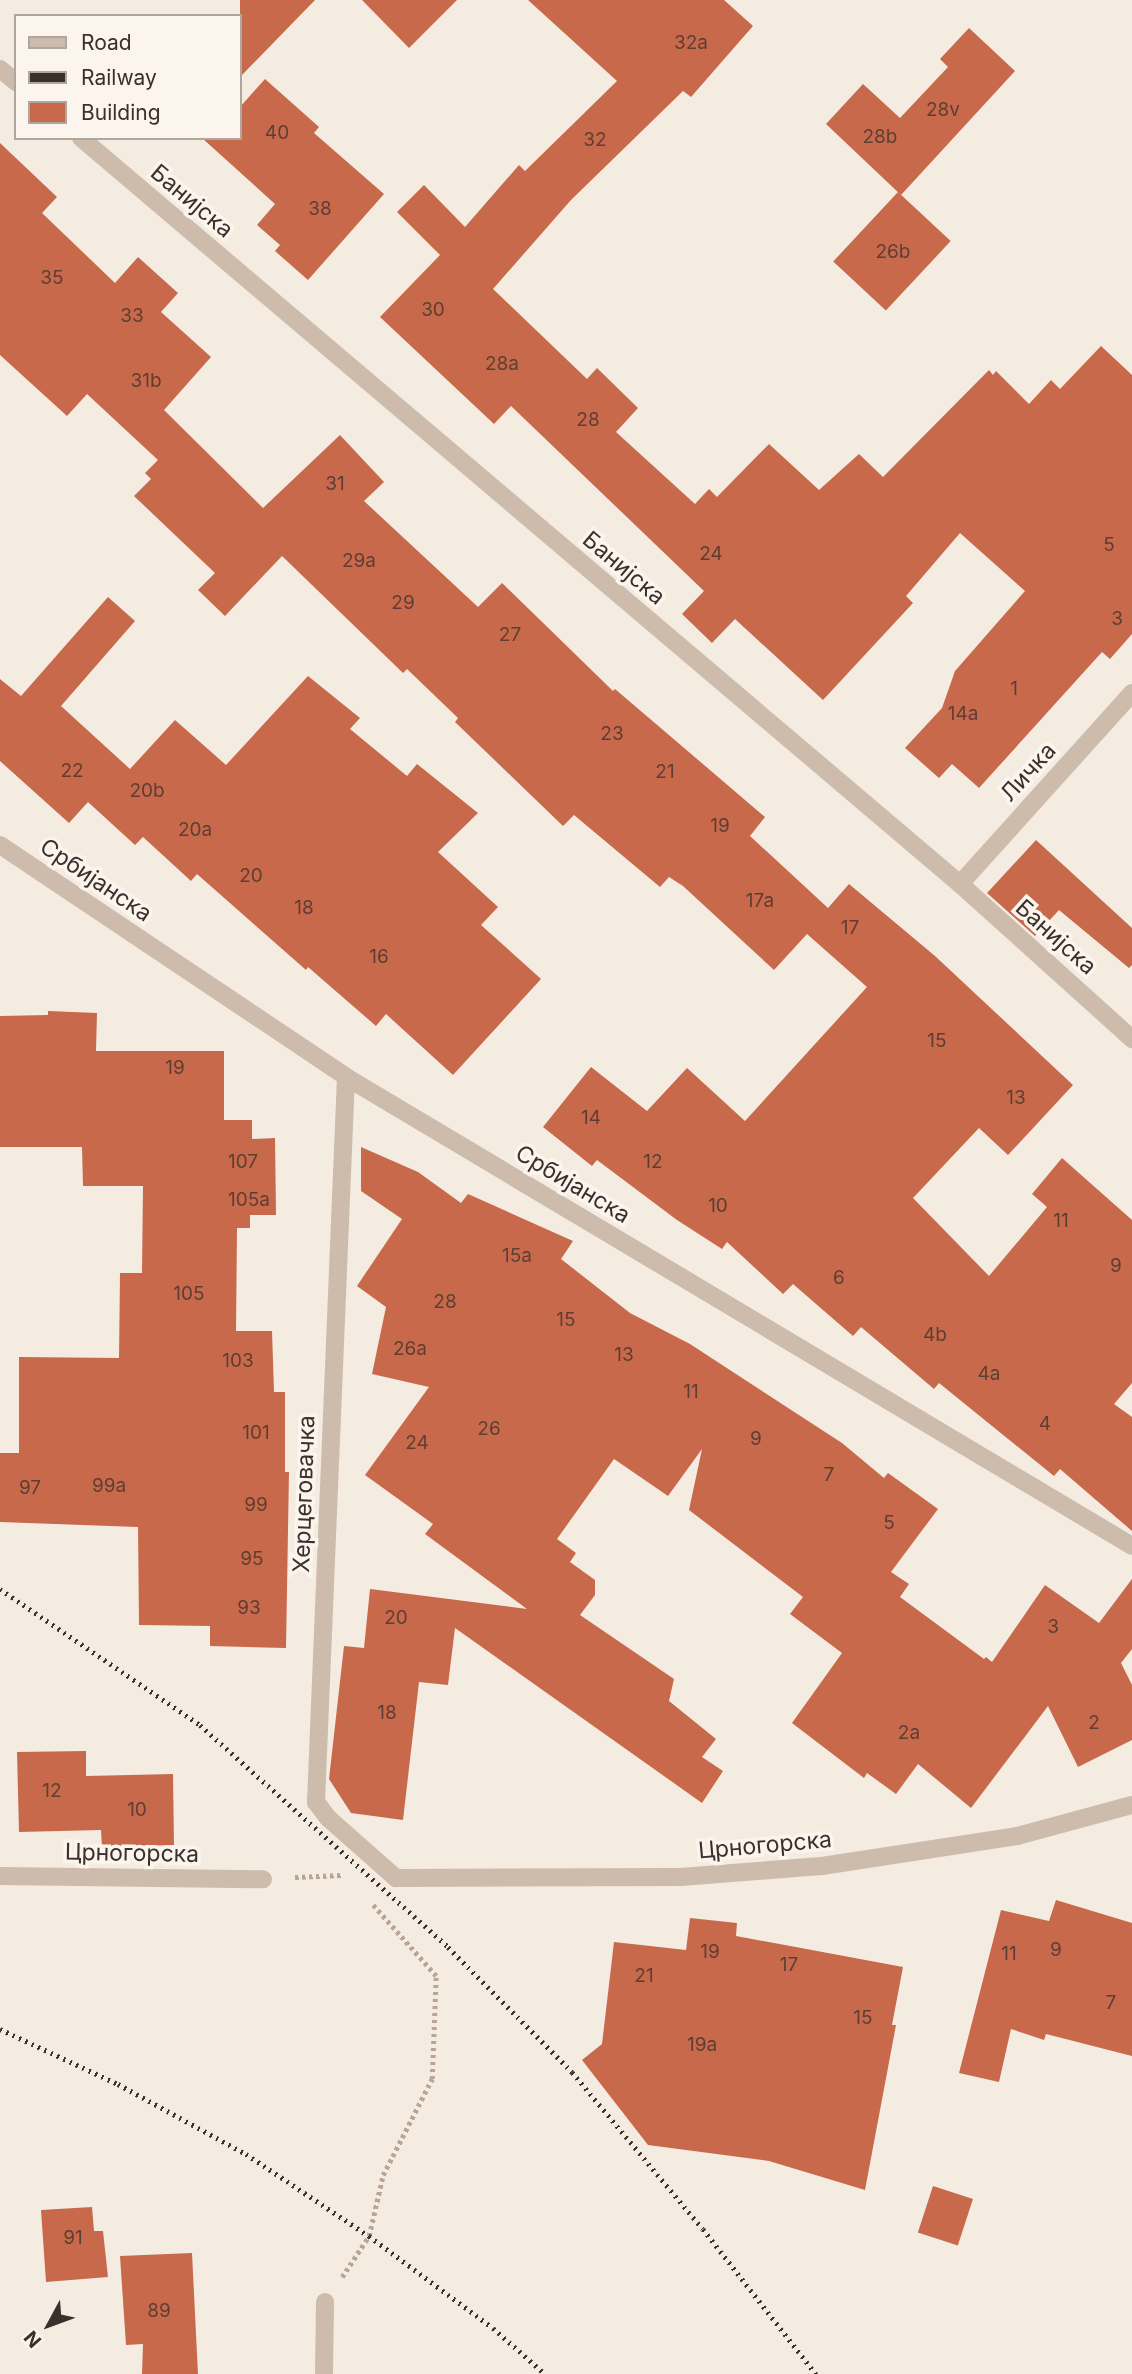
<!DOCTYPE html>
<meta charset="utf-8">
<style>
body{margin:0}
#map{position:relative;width:1132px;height:2374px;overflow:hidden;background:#f4ebe1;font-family:Inter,sans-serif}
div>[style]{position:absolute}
.building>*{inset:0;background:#c8694b;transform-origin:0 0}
.path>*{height:4.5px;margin-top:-2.25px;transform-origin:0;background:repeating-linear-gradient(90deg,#b9a596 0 3.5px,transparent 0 7px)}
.street>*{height:18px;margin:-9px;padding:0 9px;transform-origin:9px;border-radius:9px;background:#cdbbac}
.rail>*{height:5px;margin-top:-2.5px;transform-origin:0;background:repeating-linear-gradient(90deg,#3b302b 0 2px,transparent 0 7px)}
span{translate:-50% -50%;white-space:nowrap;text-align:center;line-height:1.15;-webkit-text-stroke:7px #fbf5ee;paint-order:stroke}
.number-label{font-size:19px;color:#5e3e33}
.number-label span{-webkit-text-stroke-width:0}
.street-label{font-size:23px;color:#3b302b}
.legend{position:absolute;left:14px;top:14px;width:228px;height:126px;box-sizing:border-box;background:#fbf5ee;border:2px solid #aea6a0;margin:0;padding:9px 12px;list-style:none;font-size:21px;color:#3b302b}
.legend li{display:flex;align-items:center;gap:14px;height:35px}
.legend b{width:35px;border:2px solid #aea6a0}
.north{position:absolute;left:14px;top:2290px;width:70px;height:70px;-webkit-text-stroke:5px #fbf5ee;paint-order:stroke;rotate:229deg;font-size:19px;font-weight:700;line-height:28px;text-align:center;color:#3b302b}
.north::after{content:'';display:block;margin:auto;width:24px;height:32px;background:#3b302b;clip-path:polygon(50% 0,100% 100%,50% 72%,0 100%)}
</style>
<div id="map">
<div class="building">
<div style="clip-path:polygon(240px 0,315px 0,240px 77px)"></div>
<div style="clip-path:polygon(362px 0,457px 0,409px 48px)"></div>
<div style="clip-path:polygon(528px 0,724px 0,753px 26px,691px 97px,683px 91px,571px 200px,493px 289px,587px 379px,597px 368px,638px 408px,616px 432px,695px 504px,709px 489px,717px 497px,769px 444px,819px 490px,859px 454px,883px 477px,989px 370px,993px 375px,996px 371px,1029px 404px,1051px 380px,1060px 389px,1101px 346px,1132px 375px,1132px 634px,1110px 659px,1102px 652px,979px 788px,952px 764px,939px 778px,905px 748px,942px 708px,955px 671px,1025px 591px,960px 533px,906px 596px,913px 603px,823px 700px,735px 619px,712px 643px,682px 614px,704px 591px,511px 406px,494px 424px,380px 317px,440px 255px,397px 212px,424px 185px,465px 227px,519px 165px,525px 171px,617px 81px)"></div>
<div style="clip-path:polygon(969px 28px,1015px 71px,901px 195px,826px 124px,863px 84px,900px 118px,948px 67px,940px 59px)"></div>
<div style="clip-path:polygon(265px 79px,319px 127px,314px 133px,384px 194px,308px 280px,275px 251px,280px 245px,257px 225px,275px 204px,202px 138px,240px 138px,240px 107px)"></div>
<div style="clip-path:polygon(0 143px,57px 197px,42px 213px,115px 283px,138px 257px,178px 293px,161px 312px,211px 357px,164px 410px,263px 508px,340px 435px,384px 482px,364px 501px,478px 607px,502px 583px,613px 691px,615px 689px,765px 817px,750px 836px,828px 908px,849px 884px,935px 956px,1073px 1085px,1008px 1155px,979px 1128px,913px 1198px,989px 1276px,1047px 1207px,1032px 1194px,1062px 1158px,1132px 1220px,1132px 1383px,1114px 1404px,1132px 1417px,1132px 1531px,1060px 1469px,1054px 1476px,939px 1383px,934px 1389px,861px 1327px,853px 1336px,793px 1284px,783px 1294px,727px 1242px,722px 1249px,677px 1220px,597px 1160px,592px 1166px,543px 1127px,591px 1067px,647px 1111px,687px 1068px,745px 1121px,867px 987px,807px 934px,774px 970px,683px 886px,669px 877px,660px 887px,574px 815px,563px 826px,455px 722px,458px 718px,407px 669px,403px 673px,282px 556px,225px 616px,198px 590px,215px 573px,134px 496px,151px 479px,145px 473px,158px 460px,87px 394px,67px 416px,0 355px)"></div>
<div style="left:898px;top:192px;width:72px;height:95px;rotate:43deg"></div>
<div style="clip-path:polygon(108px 597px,135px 621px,61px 706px,130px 769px,175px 720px,226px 765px,308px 676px,360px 718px,350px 729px,407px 776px,417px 764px,478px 813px,438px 852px,498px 907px,481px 925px,541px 979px,453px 1075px,386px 1014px,376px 1026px,308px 967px,306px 970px,197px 874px,191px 881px,143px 837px,135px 845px,88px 802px,69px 823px,0 761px,0 679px,21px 696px)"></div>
<div style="clip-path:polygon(1036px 840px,1132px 928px,1132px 965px,1129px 968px,1059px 910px,1035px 936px,987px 893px)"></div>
<div style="clip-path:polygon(48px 1011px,97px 1013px,96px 1051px,224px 1051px,224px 1120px,252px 1120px,252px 1139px,275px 1138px,276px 1215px,250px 1215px,250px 1228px,237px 1228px,236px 1331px,272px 1331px,274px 1392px,285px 1392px,285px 1472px,289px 1472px,286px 1648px,210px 1646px,210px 1626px,139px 1625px,138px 1527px,0 1522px,0 1453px,19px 1453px,19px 1357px,119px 1358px,120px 1273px,142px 1273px,143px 1186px,83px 1186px,82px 1147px,0 1147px,0 1016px,48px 1015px)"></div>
<div style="clip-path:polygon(361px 1147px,418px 1172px,461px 1203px,468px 1194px,573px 1241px,561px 1259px,630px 1313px,690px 1344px,842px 1443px,884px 1478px,888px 1473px,938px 1509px,891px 1572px,909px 1584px,900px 1597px,984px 1659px,986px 1657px,992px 1662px,1045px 1585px,1099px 1623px,1132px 1579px,1132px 1649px,1121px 1663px,1132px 1685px,1132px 1740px,1078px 1767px,1048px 1706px,971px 1808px,918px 1764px,896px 1794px,867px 1773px,864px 1778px,792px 1723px,842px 1653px,790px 1614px,803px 1597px,689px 1510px,702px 1449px,668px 1496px,614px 1459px,557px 1539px,576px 1553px,570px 1562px,595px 1580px,595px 1595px,580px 1615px,674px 1679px,669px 1701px,716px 1739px,702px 1757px,723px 1771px,702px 1803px,455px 1628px,448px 1685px,419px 1682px,403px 1820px,351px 1813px,329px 1779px,344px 1646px,364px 1648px,370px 1589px,527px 1609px,425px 1534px,433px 1524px,365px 1475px,429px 1387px,372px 1374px,386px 1307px,357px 1286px,402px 1219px,361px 1191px)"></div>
<div style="clip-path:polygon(86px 1751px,86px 1776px,173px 1774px,174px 1845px,102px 1847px,101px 1830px,19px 1832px,17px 1752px)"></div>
<div style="clip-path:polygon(1056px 1900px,1132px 1923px,1132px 2056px,1046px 2034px,1044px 2040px,1011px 2029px,999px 2082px,959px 2073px,1001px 1910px,1049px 1921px)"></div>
<div style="clip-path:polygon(690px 1918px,737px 1923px,736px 1936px,903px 1967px,892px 2025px,896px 2025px,865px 2190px,769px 2161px,648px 2145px,582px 2060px,602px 2044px,614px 1942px,686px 1950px)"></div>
<div style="left:933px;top:2186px;width:42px;height:49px;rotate:18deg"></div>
<div style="clip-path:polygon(92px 2207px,94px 2231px,103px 2231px,108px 2277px,46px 2282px,41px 2210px)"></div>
<div style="clip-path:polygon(192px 2253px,198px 2374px,142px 2374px,143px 2344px,126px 2345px,120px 2256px)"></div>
</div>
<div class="path">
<div style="left:295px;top:1877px;width:47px;rotate:-2.4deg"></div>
<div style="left:342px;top:2277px;width:49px;rotate:-56.6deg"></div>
<div style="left:369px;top:2236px;width:63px;rotate:-77.1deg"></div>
<div style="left:383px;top:2175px;width:108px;rotate:-63deg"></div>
<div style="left:432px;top:2079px;width:103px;rotate:-87.8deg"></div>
<div style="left:436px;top:1976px;width:96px;rotate:-131.6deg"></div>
</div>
<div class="street">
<div style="left:0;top:69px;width:21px;rotate:39deg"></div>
<div style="left:81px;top:138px;width:1153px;rotate:40.32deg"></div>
<div style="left:960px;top:884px;width:232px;rotate:42deg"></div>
<div style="left:0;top:845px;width:417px;rotate:33.8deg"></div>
<div style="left:346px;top:1077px;width:915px;rotate:30.82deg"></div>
<div style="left:960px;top:884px;width:257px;rotate:-48deg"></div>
<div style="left:346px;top:1077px;width:726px;rotate:92.37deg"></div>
<div style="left:316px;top:1802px;width:20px;rotate:53deg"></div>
<div style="left:328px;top:1818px;width:91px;rotate:41.4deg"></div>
<div style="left:396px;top:1878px;width:285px;rotate:-0.2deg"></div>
<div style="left:681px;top:1877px;width:141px;rotate:-4.5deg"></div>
<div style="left:822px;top:1866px;width:197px;rotate:-8.7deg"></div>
<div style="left:1017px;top:1836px;width:119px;rotate:-15.1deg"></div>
<div style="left:0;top:1876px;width:263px;rotate:0.7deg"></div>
<div style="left:324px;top:2374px;width:72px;rotate:-89.2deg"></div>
</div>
<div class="rail">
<div style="left:0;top:1589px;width:242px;rotate:34.2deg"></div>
<div style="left:200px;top:1725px;width:333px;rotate:41.8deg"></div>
<div style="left:448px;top:1947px;width:176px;rotate:45.2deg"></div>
<div style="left:572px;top:2072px;width:204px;rotate:50.2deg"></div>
<div style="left:703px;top:2229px;width:184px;rotate:52.1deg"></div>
<div style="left:0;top:2029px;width:130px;rotate:25deg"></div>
<div style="left:118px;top:2084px;width:146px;rotate:28.7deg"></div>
<div style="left:246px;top:2154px;width:148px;rotate:33.7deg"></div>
<div style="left:369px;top:2236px;width:154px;rotate:36.6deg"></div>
<div style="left:493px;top:2328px;width:69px;rotate:41.5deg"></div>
</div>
<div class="number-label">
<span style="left:691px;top:43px">32a</span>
<span style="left:943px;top:110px">28v</span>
<span style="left:277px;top:133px">40</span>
<span style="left:880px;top:137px">28b</span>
<span style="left:595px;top:140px">32</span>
<span style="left:320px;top:209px">38</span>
<span style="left:893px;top:252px">26b</span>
<span style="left:52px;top:278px">35</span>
<span style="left:433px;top:310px">30</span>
<span style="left:132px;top:316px">33</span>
<span style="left:502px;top:364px">28a</span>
<span style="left:146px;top:381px">31b</span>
<span style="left:588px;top:420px">28</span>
<span style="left:335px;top:484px">31</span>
<span style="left:1109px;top:545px">5</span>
<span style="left:711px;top:554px">24</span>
<span style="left:359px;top:561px">29a</span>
<span style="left:403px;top:603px">29</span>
<span style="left:1117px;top:619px">3</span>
<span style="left:510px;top:635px">27</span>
<span style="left:1014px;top:689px">1</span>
<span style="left:963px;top:714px">14a</span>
<span style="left:612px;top:734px">23</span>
<span style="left:72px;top:771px">22</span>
<span style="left:665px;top:772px">21</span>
<span style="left:147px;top:791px">20b</span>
<span style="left:720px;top:826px">19</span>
<span style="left:195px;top:830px">20a</span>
<span style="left:251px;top:876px">20</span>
<span style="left:760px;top:901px">17a</span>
<span style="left:304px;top:908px">18</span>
<span style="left:850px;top:928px">17</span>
<span style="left:379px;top:957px">16</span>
<span style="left:937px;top:1041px">15</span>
<span style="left:175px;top:1068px">19</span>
<span style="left:1016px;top:1098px">13</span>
<span style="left:591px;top:1118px">14</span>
<span style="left:243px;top:1162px">107</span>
<span style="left:653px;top:1162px">12</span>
<span style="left:249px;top:1200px">105a</span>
<span style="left:718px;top:1206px">10</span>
<span style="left:1061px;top:1221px">11</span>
<span style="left:517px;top:1256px">15a</span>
<span style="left:1116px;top:1266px">9</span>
<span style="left:839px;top:1278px">6</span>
<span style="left:189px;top:1294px">105</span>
<span style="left:445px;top:1302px">28</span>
<span style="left:566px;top:1320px">15</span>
<span style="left:935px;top:1335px">4b</span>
<span style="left:410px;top:1349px">26a</span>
<span style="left:624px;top:1355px">13</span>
<span style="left:238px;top:1361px">103</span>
<span style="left:989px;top:1374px">4a</span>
<span style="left:691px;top:1392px">11</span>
<span style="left:1045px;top:1424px">4</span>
<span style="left:489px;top:1429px">26</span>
<span style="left:256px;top:1433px">101</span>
<span style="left:756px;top:1439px">9</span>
<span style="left:417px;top:1443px">24</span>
<span style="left:829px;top:1475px">7</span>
<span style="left:109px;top:1486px">99a</span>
<span style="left:30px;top:1488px">97</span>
<span style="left:256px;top:1505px">99</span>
<span style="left:889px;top:1523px">5</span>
<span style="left:252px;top:1559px">95</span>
<span style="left:249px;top:1608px">93</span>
<span style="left:396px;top:1618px">20</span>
<span style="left:1053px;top:1627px">3</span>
<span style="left:387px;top:1713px">18</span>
<span style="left:1094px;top:1723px">2</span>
<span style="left:909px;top:1733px">2a</span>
<span style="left:52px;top:1791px">12</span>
<span style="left:137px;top:1810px">10</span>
<span style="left:1056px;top:1950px">9</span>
<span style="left:710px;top:1952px">19</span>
<span style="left:1009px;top:1954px">11</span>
<span style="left:789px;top:1965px">17</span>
<span style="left:644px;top:1976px">21</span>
<span style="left:1111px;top:2003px">7</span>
<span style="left:863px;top:2018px">15</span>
<span style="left:702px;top:2045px">19a</span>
<span style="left:73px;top:2238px">91</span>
<span style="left:159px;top:2311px">89</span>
</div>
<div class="street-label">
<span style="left:192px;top:201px;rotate:40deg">Банијска</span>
<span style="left:624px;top:568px;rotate:40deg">Банијска</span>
<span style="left:1028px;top:772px;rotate:-48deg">Личка</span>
<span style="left:96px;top:880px;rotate:34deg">Србијанска</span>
<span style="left:1056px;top:937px;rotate:42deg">Банијска</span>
<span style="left:573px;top:1184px;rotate:31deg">Србијанска</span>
<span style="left:304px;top:1494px;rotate:-88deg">Херцеговачка</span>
<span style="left:765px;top:1845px;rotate:-5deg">Црногорска</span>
<span style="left:132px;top:1853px;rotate:1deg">Црногорска</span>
</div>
<ul class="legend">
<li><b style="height:9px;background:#cdbbac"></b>Road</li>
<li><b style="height:9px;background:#3b302b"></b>Railway</li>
<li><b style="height:19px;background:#c8694b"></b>Building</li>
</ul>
<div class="north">N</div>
</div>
